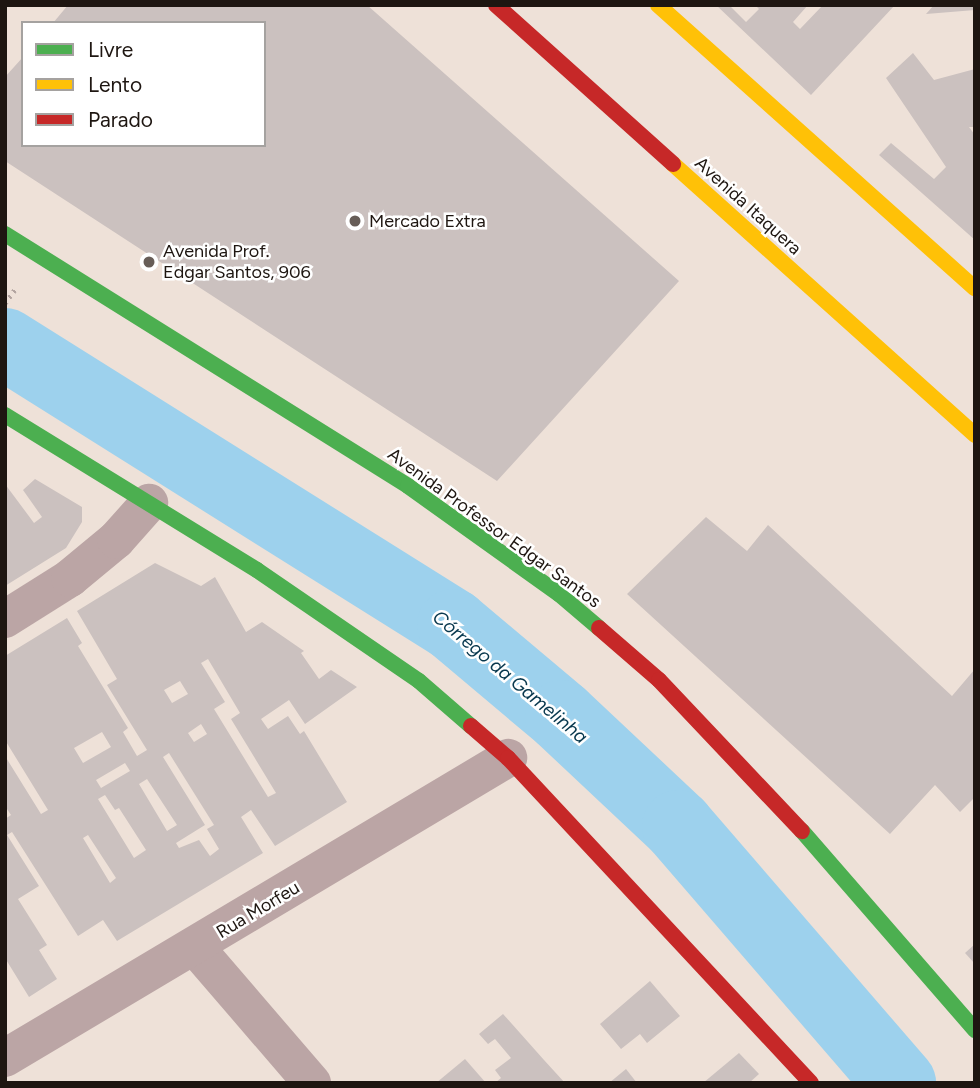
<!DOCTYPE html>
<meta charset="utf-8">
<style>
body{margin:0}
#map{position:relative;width:980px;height:1088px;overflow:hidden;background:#eee1d8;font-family:Figtree,sans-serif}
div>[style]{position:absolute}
.river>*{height:72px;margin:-36px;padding:0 36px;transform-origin:36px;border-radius:36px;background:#9dd1ed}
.building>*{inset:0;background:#cbc1bf}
.path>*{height:4.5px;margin-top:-2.25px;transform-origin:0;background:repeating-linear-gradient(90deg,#b3a5a1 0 2px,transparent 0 7px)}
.street>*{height:38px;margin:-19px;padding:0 19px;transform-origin:19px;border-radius:19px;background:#bba5a5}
.fast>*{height:16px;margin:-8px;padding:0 8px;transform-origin:8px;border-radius:8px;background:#4caf50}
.slow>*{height:16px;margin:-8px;padding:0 8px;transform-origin:8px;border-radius:8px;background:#ffc107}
.jam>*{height:16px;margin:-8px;padding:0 8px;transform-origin:8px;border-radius:8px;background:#c62828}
.dots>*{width:19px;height:19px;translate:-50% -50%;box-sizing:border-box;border:4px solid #fff;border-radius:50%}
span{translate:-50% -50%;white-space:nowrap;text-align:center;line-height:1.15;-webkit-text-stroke:5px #fff;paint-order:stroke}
.street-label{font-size:18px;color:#1e1611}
.poi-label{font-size:18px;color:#1e1611}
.left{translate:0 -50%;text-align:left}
.water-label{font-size:19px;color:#08384e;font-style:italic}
.frame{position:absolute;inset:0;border:7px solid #1e1611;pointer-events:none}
.legend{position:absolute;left:21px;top:21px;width:245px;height:126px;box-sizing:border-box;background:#fff;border:2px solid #a5a2a0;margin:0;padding:9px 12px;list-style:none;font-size:21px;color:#1e1611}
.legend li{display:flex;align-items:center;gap:14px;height:35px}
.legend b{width:35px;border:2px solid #a5a2a0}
</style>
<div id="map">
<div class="river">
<div style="left:5px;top:344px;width:529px;rotate:32.1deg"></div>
<div style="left:453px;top:625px;width:141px;rotate:40.1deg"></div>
<div style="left:561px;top:716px;width:161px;rotate:43.2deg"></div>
<div style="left:678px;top:826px;width:340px;rotate:49.2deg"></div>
</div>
<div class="building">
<div style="clip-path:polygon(68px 5px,367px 5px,679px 281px,497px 481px,5px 161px,5px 77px,23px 57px,23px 145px,264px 145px,264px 23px,53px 23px)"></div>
<div style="clip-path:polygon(716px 5px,729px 5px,746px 22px,759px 9px,755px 5px,808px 5px,793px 22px,800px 29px,823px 5px,895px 5px,811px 95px)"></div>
<div style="clip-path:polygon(934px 5px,975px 5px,975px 10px,926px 14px)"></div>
<div style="clip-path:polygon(913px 53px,934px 80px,975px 69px,975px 127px,969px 127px,975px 135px,975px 240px,879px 155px,891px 143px,934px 179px,946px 167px,886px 78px)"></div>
<div style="clip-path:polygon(35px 479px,82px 507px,82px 522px,66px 548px,5px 586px,5px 484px,34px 523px,42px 517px,23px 490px)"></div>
<div style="clip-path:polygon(706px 517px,747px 551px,768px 525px,952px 696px,975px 669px,975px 797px,960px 812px,935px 785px,890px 834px,627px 594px)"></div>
<div style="clip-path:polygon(evenodd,155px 563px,201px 586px,215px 577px,246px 632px,262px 622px,304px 651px,301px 653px,319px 679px,331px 670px,357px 687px,305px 724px,289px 700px,261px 719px,268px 729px,288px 716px,300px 734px,304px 731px,347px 802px,275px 846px,251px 810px,241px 817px,263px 853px,117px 941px,103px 920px,78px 936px,12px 832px,7px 835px,39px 886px,18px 899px,47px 945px,39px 950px,57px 979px,29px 997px,5px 958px,5px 819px,11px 815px,5px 806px,5px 756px,41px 814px,48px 810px,5px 740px,5px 656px,67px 618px,82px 643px,78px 646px,128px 728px,123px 732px,137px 756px,147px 750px,107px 685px,117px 679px,77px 611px,155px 563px,208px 659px,240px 713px,231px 719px,276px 793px,268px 797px,214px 709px,225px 702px,201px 663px,208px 659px,155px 563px,180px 681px,188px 694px,172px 703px,164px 690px,180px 681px,155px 563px,201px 724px,207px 734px,194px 742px,188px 733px,201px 724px,155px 563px,102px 732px,111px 747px,83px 763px,74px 748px,102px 732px,155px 563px,169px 753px,214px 825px,207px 829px,219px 849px,210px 856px,199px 840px,179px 848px,176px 843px,205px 825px,163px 757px,169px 753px,155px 563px,125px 763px,130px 771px,101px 788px,96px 780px,125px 763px,155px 563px,147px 779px,177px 825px,167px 831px,139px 784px,147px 779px,155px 563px,105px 795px,115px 810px,119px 808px,146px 850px,134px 858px,98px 799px,105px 795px,155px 563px,88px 835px,116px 878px,110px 883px,83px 838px,88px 835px)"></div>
<div style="clip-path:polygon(975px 944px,975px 964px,965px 953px)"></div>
<div style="clip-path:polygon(650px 981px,680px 1016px,647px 1043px,640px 1034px,621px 1049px,600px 1024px)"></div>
<div style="clip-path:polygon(503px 1014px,544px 1060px,565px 1083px,495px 1083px,501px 1078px,495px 1070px,511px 1058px,495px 1039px,488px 1044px,479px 1034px)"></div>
<div style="clip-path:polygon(739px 1053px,759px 1074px,749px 1083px,703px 1083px)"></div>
<div style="clip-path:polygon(465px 1059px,486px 1083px,436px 1083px)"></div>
<div style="clip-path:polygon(626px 1069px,637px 1083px,609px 1083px)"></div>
</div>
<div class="path">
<div style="left:5px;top:303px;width:19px;rotate:-54deg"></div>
</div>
<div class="street">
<div style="left:5px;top:619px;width:77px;rotate:-32.2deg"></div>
<div style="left:70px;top:578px;width:60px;rotate:-39.6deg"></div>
<div style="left:116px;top:540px;width:50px;rotate:-48.3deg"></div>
<div style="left:196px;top:948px;width:178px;rotate:49.3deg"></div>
<div style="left:5px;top:1058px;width:586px;rotate:-30.81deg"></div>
</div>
<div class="fast">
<div style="left:5px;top:234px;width:475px;rotate:32deg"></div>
<div style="left:408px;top:486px;width:186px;rotate:35.6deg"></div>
<div style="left:559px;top:594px;width:52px;rotate:40.4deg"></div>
<div style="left:5px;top:415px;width:296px;rotate:31.6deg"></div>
<div style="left:257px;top:570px;width:196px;rotate:34.4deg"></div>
<div style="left:419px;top:681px;width:69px;rotate:40.9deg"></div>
<div style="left:802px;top:831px;width:264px;rotate:49deg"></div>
</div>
<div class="slow">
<div style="left:658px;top:5px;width:425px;rotate:41.8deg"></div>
<div style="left:673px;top:164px;width:406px;rotate:41.9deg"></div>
</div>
<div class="jam">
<div style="left:496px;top:5px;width:238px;rotate:41.9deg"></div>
<div style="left:599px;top:628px;width:79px;rotate:40.9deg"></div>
<div style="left:659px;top:680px;width:208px;rotate:46.6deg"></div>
<div style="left:471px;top:726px;width:49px;rotate:40.9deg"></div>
<div style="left:508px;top:758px;width:444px;rotate:47deg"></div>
</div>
<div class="dots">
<div style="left:355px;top:221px;background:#675d57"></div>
<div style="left:149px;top:262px;background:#675d57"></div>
</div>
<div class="street-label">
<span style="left:748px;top:206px;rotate:42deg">Avenida Itaquera</span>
<span style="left:494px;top:528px;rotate:36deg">Avenida Professor Edgar Santos</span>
<span style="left:258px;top:910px;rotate:-31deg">Rua Morfeu</span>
</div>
<div class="poi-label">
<span class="left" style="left:369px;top:221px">Mercado Extra</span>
<span class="left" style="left:163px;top:262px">Avenida Prof.<br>Edgar Santos, 906</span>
</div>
<div class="water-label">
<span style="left:510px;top:677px;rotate:40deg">Córrego da Gamelinha</span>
</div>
<div class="frame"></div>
<ul class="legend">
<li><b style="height:9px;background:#4caf50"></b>Livre</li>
<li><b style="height:9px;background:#ffc107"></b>Lento</li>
<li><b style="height:9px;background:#c62828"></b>Parado</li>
</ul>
</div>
